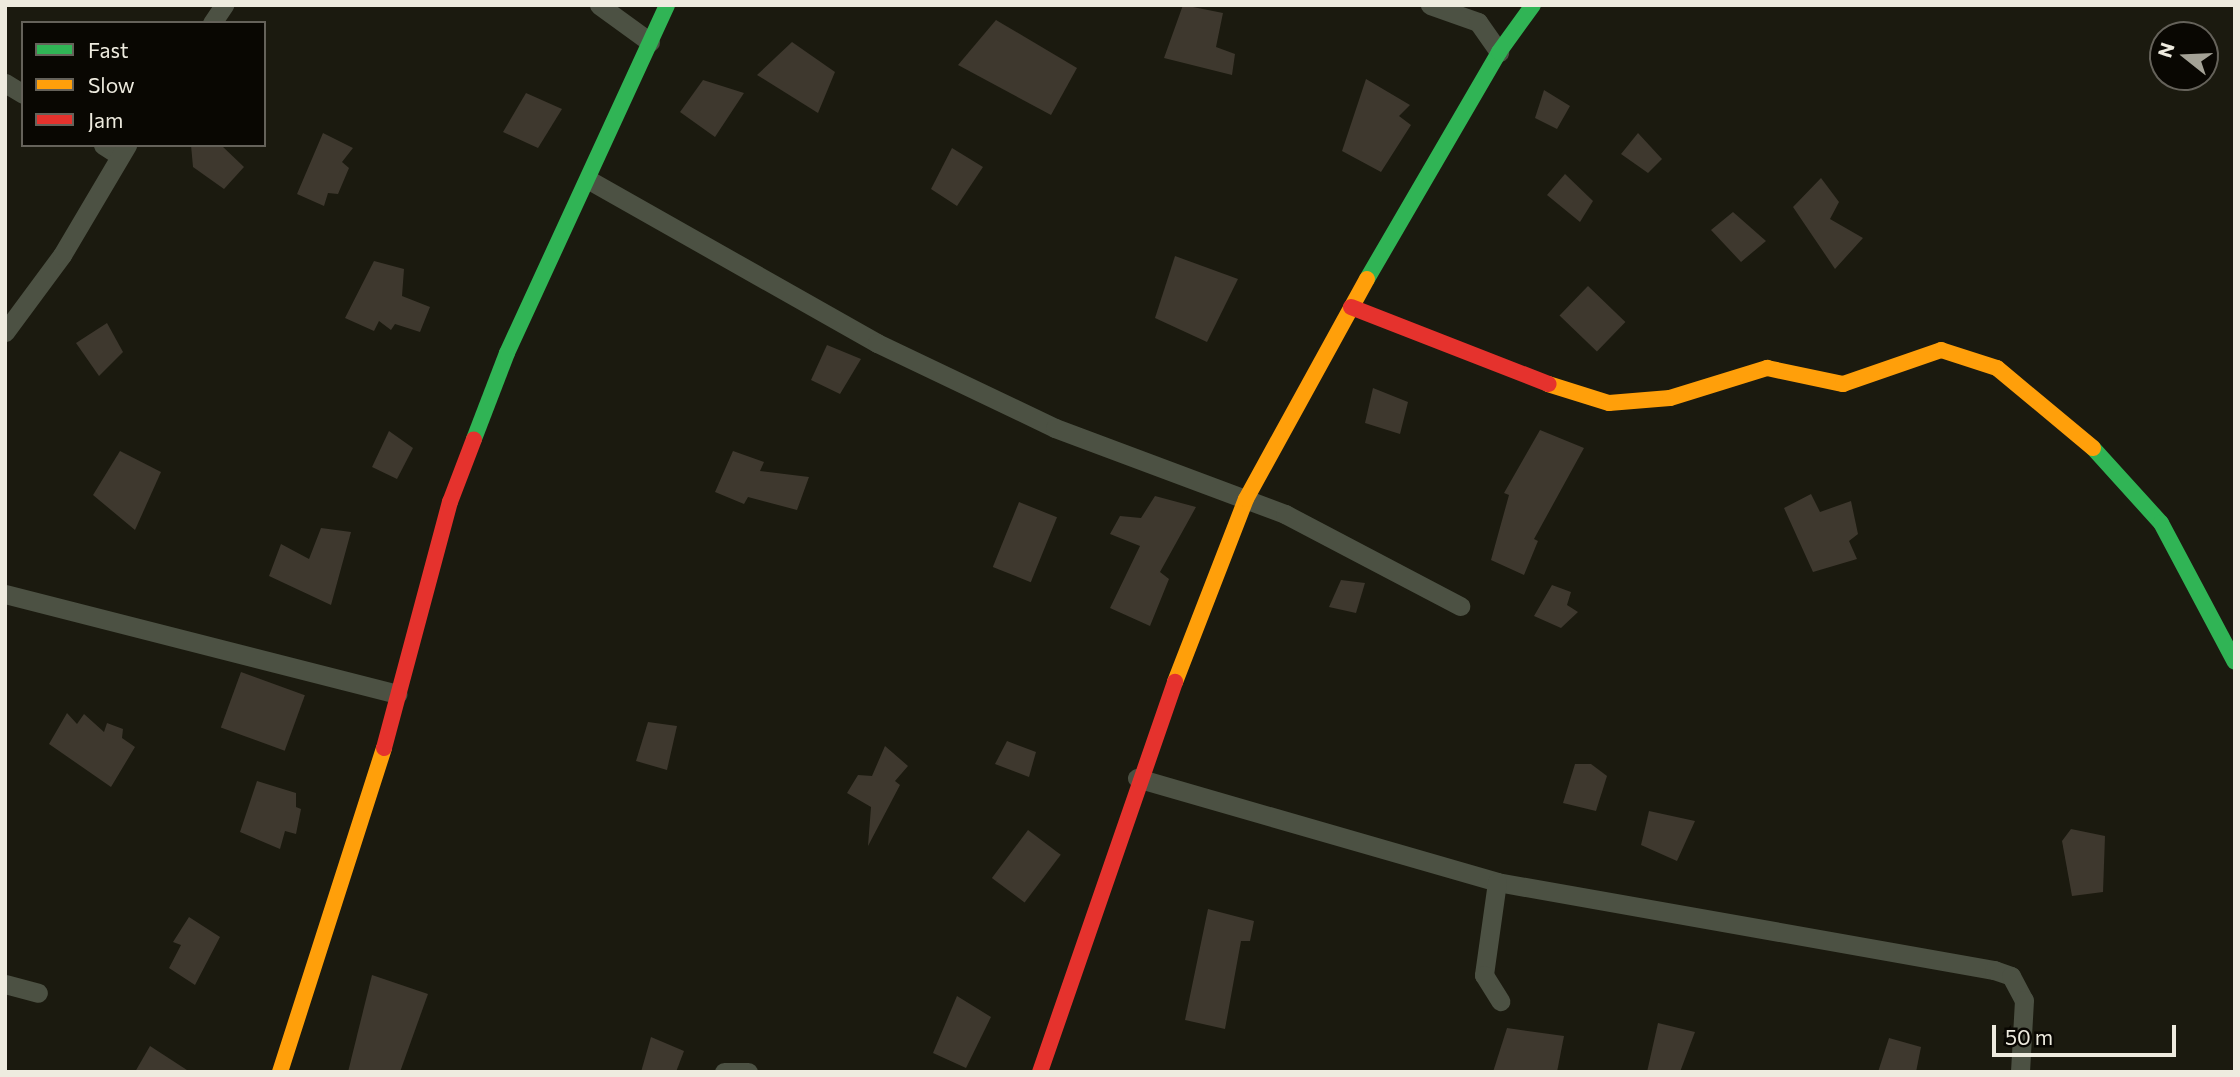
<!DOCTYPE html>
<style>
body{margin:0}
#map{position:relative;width:2240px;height:1077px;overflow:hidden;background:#1b1a0f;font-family:Commissioner,sans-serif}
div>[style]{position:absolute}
.building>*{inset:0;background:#3e382e;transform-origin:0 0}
.street>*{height:19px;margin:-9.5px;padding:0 9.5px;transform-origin:9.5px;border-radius:9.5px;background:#4c5143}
.fast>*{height:16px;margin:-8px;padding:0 8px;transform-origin:8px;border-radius:8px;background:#30b455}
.slow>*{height:16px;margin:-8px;padding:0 8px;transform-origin:8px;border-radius:8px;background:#ff9f0a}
.jam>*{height:16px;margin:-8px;padding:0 8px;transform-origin:8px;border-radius:8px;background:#e5322d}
span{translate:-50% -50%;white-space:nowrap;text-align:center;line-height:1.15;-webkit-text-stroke:6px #090702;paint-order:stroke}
.frame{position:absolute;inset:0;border:7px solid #eeebdf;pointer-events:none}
.legend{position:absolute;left:21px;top:21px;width:245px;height:126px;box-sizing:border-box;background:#090702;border:2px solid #65625a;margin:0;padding:9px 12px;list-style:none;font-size:21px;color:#eeebdf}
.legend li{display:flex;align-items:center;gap:14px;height:35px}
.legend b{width:35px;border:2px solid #65625a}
.north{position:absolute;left:2149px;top:21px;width:70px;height:70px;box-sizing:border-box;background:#090702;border:2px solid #65625a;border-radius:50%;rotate:288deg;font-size:19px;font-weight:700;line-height:28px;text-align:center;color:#eeebdf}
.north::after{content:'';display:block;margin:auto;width:24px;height:32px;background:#a4a296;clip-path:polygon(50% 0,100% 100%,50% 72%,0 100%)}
.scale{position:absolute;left:1992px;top:1025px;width:184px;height:32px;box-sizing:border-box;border:4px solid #eeebdf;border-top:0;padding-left:9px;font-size:21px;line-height:24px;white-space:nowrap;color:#eeebdf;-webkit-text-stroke:5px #090702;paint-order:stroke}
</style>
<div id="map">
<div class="building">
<div style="clip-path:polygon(1183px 5px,1223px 13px,1216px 47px,1235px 54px,1232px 75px,1164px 58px)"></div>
<div style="clip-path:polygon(996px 20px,1077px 68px,1051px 115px,958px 65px)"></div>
<div style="clip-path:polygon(792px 42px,835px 72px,818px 113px,757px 75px)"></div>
<div style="clip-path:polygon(1366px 79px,1410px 105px,1399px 116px,1411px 125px,1381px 172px,1342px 151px)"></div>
<div style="clip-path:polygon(703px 80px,744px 93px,715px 137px,680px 112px)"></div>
<div style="clip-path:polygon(1544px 90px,1570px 106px,1557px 129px,1535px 118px)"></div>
<div style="clip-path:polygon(526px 93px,562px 109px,538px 148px,503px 132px)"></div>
<div style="clip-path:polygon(323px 133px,353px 148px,342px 162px,349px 168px,338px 194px,328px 193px,324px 206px,297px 194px)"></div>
<div style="clip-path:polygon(1638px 133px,1662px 159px,1648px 173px,1621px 154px)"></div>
<div style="clip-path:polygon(191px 145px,221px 145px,244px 167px,224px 189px,193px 167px)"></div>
<div style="clip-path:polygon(952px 148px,983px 167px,957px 206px,931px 189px)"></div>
<div style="clip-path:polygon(1565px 174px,1593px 201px,1580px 222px,1547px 195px)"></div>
<div style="clip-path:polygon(1821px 178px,1839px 202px,1830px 219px,1863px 238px,1835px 269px,1793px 207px)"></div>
<div style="clip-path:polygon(1733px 212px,1766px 241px,1741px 262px,1711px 230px)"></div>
<div style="clip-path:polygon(1175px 256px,1238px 279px,1207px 342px,1155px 318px)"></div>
<div style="clip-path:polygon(374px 261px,404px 269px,402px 296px,430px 307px,420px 332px,395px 324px,391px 330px,379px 321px,374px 331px,345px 318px)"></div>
<div style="left:1588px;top:286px;width:52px;height:41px;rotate:44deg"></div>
<div style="clip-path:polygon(107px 323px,123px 352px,99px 376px,76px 343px)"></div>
<div style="clip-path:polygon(827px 345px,861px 359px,840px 394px,811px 380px)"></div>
<div style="clip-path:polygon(1373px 388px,1408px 402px,1400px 434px,1365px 423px)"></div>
<div style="clip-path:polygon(1540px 430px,1584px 448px,1534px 539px,1538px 541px,1524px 575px,1491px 560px,1509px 495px,1504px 493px)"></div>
<div style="clip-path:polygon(389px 431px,413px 448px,397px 479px,372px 467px)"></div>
<div style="clip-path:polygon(120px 451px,161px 472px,135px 530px,93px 495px)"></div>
<div style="clip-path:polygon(733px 451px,764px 462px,760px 471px,809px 477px,797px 510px,748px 497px,744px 504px,715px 492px)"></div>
<div style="clip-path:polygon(1811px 494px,1820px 512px,1851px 501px,1858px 534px,1849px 541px,1857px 559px,1813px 572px,1784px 508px)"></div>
<div style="clip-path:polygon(1155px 496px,1196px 507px,1160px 572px,1169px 579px,1150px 626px,1110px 608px,1140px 546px,1110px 534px,1120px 516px,1141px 518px)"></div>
<div style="left:1019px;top:502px;width:41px;height:70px;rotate:22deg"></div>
<div style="clip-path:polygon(321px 528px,351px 532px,331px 605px,269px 576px,281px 544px,309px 559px)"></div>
<div style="clip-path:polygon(1341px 580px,1365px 583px,1356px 613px,1329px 607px)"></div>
<div style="clip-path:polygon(1552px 585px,1571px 592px,1567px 605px,1578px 612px,1561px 628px,1534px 616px)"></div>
<div style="left:241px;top:672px;width:68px;height:59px;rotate:20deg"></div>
<div style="clip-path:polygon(67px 713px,77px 724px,84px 714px,104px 732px,107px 723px,123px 729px,122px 738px,135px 747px,111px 787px,49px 744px)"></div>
<div style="clip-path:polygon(648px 722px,677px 726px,667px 770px,636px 761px)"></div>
<div style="clip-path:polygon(1007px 741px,1036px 752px,1029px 777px,995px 764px)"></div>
<div style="clip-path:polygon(885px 746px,908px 766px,895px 781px,900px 785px,868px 846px,871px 807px,847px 793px,858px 775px,872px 776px)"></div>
<div style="clip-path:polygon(1575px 764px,1591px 764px,1607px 776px,1596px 811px,1563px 803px)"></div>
<div style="clip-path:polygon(257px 781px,296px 793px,296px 807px,301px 809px,296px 834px,285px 831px,280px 849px,240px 832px)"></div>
<div style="clip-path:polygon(1649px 811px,1695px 821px,1677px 861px,1641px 845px)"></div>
<div style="clip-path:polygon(2071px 829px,2105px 836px,2103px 892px,2072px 896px,2062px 841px)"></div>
<div style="left:1028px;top:830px;width:41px;height:60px;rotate:37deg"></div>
<div style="clip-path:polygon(1208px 909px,1254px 921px,1250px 941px,1241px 941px,1225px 1029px,1185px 1020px)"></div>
<div style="clip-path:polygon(189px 917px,220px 937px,195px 985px,169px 968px,181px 945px,173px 942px)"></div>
<div style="clip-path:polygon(372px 975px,428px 994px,400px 1072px,348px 1072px)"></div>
<div style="clip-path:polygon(957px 996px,991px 1017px,966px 1068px,933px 1053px)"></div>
<div style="clip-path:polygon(1658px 1023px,1695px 1032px,1680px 1072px,1647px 1072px)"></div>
<div style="clip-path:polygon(1507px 1028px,1564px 1036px,1557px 1072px,1493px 1072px)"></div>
<div style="clip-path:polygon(651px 1037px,684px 1051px,676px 1072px,641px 1072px)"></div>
<div style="clip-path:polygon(1889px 1038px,1921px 1047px,1916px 1072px,1878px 1072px)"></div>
<div style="clip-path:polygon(150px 1046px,190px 1072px,135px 1072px)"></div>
</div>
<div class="street">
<div style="left:599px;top:5px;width:63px;rotate:36deg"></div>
<div style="left:1430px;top:5px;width:51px;rotate:19.5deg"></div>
<div style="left:1478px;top:22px;width:37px;rotate:55deg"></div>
<div style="left:212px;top:23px;width:22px;rotate:-56deg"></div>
<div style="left:5px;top:83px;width:21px;rotate:31deg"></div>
<div style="left:103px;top:145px;width:20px;rotate:33deg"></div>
<div style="left:589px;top:180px;width:331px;rotate:29.5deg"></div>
<div style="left:877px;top:343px;width:197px;rotate:25.5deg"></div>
<div style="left:1055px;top:428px;width:246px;rotate:20.5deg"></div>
<div style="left:1285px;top:514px;width:198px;rotate:27.7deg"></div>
<div style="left:5px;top:332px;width:96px;rotate:-53.5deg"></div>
<div style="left:62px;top:255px;width:128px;rotate:-59.4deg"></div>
<div style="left:5px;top:594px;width:405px;rotate:14.3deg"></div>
<div style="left:1137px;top:778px;width:375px;rotate:16.1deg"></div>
<div style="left:1497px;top:882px;width:505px;rotate:10.04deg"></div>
<div style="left:1994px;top:970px;width:18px;rotate:19deg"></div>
<div style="left:2011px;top:976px;width:27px;rotate:62deg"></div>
<div style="left:2024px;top:1000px;width:72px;rotate:93.2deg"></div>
<div style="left:1497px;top:882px;width:94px;rotate:98deg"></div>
<div style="left:1484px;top:975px;width:31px;rotate:58deg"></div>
<div style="left:5px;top:984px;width:34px;rotate:15deg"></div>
<div style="left:724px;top:1072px;width:24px"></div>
</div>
<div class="fast">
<div style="left:1367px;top:279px;width:263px;rotate:-59.8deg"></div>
<div style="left:1499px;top:52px;width:58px;rotate:-54.1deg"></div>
<div style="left:474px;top:439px;width:92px;rotate:-69deg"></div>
<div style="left:507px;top:353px;width:383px;rotate:-65.3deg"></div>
<div style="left:2093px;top:448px;width:101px;rotate:47.8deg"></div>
<div style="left:2161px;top:523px;width:157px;rotate:62deg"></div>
</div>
<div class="slow">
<div style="left:1548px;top:384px;width:64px;rotate:17.3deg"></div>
<div style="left:1609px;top:403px;width:61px;rotate:-4.7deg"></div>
<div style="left:1670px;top:398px;width:102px;rotate:-17.2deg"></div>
<div style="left:1767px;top:368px;width:78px;rotate:11.9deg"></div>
<div style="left:1843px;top:384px;width:104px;rotate:-19.1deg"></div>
<div style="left:1941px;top:350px;width:59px;rotate:17.8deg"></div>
<div style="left:1997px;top:368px;width:125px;rotate:39.8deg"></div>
<div style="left:1175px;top:682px;width:196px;rotate:-68.8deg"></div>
<div style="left:1246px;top:499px;width:251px;rotate:-61.2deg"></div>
<div style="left:280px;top:1072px;width:340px;rotate:-72.2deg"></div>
</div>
<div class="jam">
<div style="left:1351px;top:307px;width:212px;rotate:21.3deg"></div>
<div style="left:384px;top:748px;width:255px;rotate:-75deg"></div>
<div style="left:450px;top:502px;width:67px;rotate:-69.1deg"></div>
<div style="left:1040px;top:1072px;width:413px;rotate:-70.9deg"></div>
</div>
<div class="frame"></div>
<ul class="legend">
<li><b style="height:9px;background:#30b455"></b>Fast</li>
<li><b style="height:9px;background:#ff9f0a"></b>Slow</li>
<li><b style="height:9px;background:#e5322d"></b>Jam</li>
</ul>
<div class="north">N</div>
<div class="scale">50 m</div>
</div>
